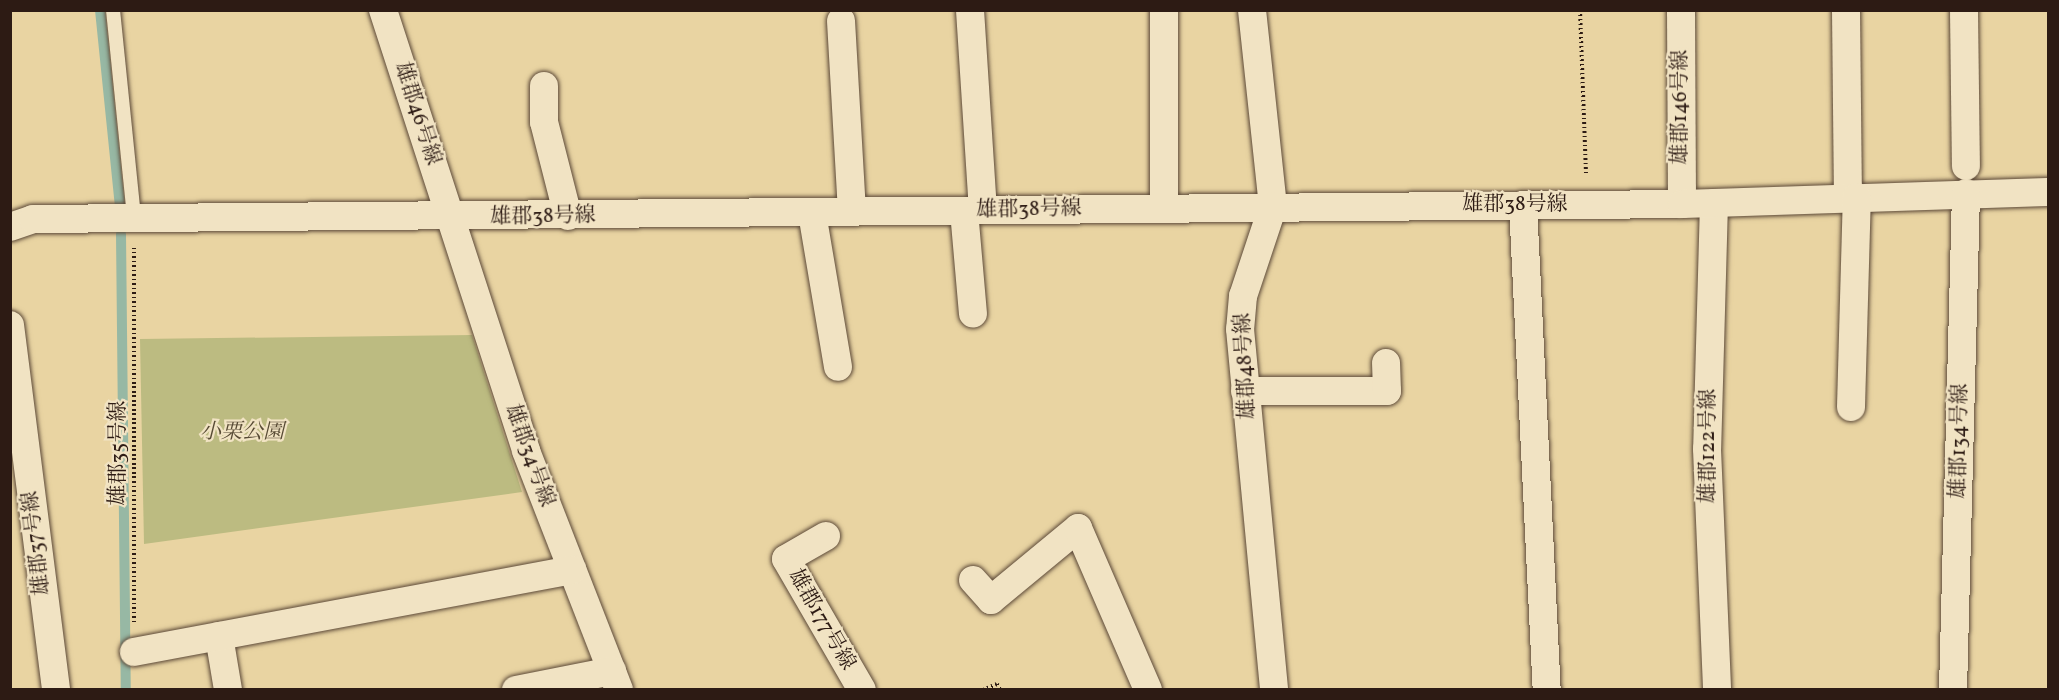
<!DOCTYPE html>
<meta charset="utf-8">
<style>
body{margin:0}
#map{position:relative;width:2059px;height:700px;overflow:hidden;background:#e9d4a2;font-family:Vollkorn,"Noto Serif JP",serif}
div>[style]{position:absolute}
.green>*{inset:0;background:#bcbb81}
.stream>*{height:10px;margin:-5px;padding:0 5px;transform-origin:5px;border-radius:5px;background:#97b8a4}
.path>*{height:4px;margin-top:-2px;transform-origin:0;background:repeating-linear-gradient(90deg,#2d1b14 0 1.5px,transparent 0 4.5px)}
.roads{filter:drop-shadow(0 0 2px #5c4938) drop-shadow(0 0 2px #5c4938)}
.lane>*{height:14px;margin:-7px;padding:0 7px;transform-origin:7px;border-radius:7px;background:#f1e3c3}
.street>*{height:28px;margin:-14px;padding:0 14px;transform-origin:14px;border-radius:14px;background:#f1e3c3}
span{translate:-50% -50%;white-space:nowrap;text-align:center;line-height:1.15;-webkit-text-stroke:4.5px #f1e3c3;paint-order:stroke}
.street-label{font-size:21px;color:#2d1b14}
.park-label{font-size:21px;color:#584b35;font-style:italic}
.frame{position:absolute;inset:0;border:12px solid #2d1b14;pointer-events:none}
</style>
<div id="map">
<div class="green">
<div style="clip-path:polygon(472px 335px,522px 492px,144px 544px,140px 339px)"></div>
</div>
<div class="stream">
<div style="left:100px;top:10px;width:197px;rotate:84.2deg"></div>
<div style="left:121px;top:234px;width:456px;rotate:89.4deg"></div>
</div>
<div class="path">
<div style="left:1580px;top:10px;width:165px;rotate:87.9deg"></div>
<div style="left:134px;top:622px;width:374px;rotate:-90deg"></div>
<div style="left:983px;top:690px;width:15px;rotate:-23deg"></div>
<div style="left:997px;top:684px;width:7px;rotate:63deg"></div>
</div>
<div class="roads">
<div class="lane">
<div style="left:113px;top:10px;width:208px;rotate:84.2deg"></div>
</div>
<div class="street">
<div style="left:383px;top:10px;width:464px;rotate:72deg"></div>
<div style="left:526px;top:451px;width:256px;rotate:68.7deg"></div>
<div style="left:970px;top:10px;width:200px;rotate:86.3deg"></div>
<div style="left:1164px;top:10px;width:197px;rotate:90deg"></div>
<div style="left:1252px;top:10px;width:197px;rotate:83.9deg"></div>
<div style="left:1273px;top:206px;width:95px;rotate:108.4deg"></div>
<div style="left:1243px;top:296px;width:33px;rotate:95deg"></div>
<div style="left:1240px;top:329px;width:363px;rotate:84.6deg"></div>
<div style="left:1681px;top:10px;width:194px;rotate:89.7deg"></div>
<div style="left:1846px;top:10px;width:188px;rotate:89.4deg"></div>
<div style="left:1964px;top:10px;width:156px;rotate:89.3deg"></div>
<div style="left:841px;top:21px;width:191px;rotate:86.7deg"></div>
<div style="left:544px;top:86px;width:36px;rotate:90deg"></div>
<div style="left:544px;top:122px;width:97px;rotate:75.7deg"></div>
<div style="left:1714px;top:203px;width:246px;rotate:91.6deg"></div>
<div style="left:1707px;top:449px;width:241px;rotate:87.6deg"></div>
<div style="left:1523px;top:205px;width:486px;rotate:87.2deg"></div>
<div style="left:964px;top:211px;width:103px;rotate:85deg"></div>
<div style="left:812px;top:213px;width:156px;rotate:80.4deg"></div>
<div style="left:10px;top:227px;width:24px;rotate:-19deg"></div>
<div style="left:33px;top:219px;width:1649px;rotate:-0.52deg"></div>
<div style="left:1682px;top:204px;width:366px;rotate:-1.9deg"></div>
<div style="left:10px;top:325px;width:368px;rotate:82.8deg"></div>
<div style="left:1245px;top:391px;width:142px"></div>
<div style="left:1387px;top:391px;width:28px;rotate:-92deg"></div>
<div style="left:1851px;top:407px;width:210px;rotate:-88.4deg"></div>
<div style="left:826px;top:536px;width:46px;rotate:150.1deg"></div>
<div style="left:786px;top:559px;width:151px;rotate:59.9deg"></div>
<div style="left:973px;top:580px;width:27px;rotate:48deg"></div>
<div style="left:991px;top:600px;width:113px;rotate:-39.6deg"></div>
<div style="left:1078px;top:528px;width:176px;rotate:66.6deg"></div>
<div style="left:219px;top:636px;width:55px;rotate:80.5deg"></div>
<div style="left:134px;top:652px;width:446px;rotate:-10.6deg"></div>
<div style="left:516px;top:690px;width:98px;rotate:-11.2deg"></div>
<div style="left:1953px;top:690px;width:497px;rotate:-88.5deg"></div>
</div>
</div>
<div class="street-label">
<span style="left:1681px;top:107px;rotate:-90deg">雄郡146号線</span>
<span style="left:417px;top:114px;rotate:72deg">雄郡46号線</span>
<span style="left:1515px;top:205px">雄郡38号線</span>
<span style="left:1029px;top:210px;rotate:-1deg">雄郡38号線</span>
<span style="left:543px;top:217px;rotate:-1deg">雄郡38号線</span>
<span style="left:1246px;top:366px;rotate:-93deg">雄郡48号線</span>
<span style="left:1960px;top:441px;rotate:-89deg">雄郡134号線</span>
<span style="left:1709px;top:446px;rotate:-90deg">雄郡122号線</span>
<span style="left:119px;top:453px;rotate:-90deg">雄郡35号線</span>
<span style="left:529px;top:456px;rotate:70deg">雄郡34号線</span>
<span style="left:37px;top:543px;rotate:-97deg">雄郡37号線</span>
<span style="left:821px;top:620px;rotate:60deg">雄郡177号線</span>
</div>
<div class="park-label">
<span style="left:242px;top:433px">小栗公園</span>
</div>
<div class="frame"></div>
</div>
